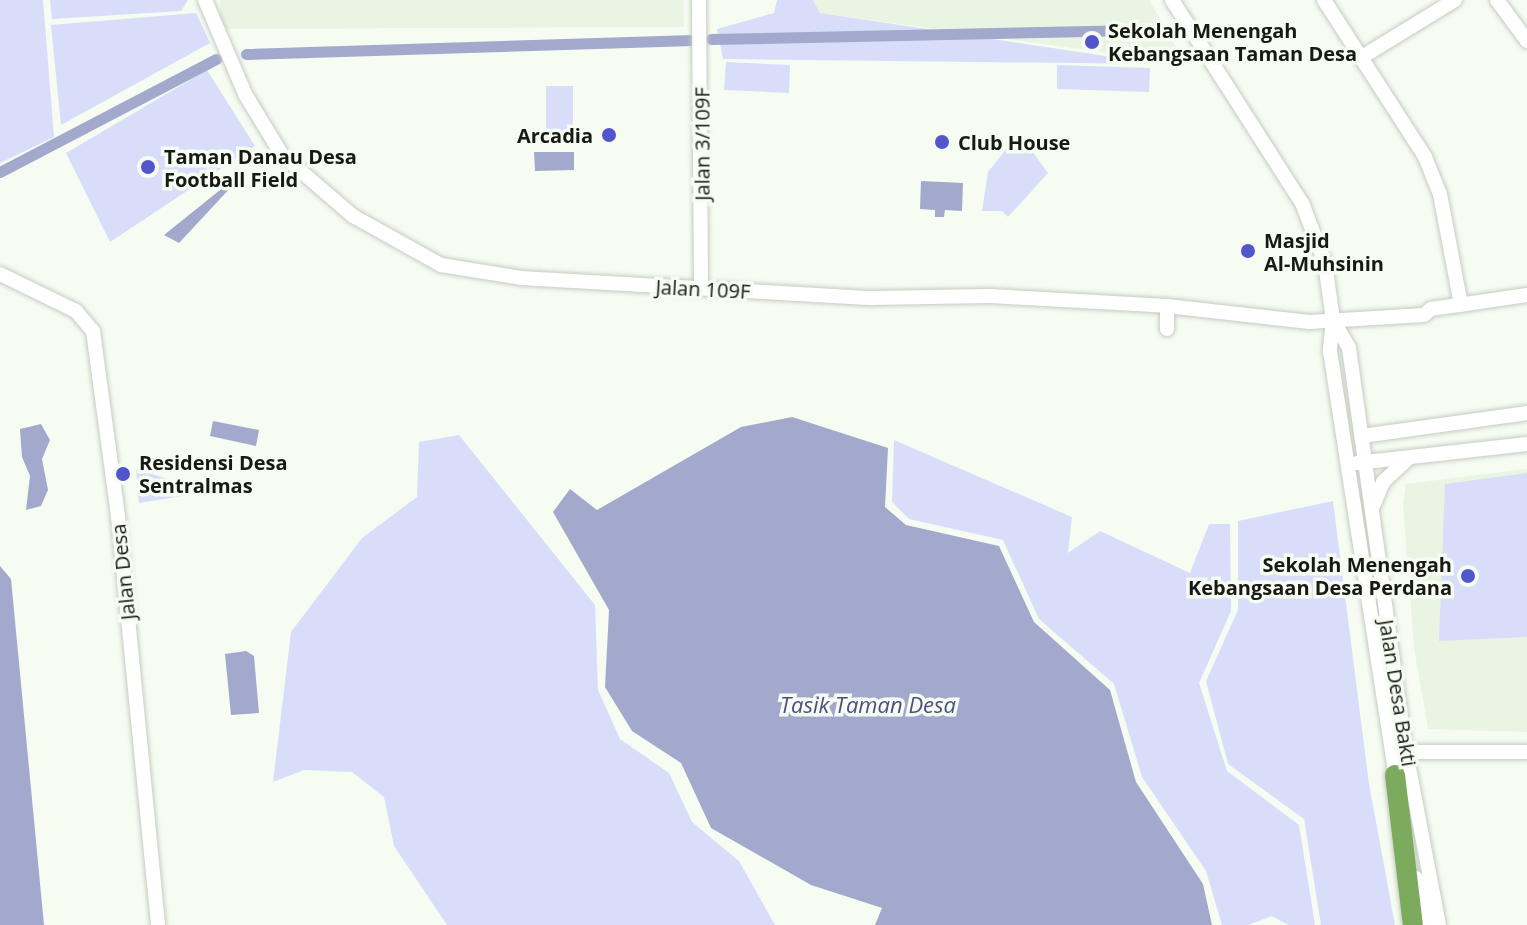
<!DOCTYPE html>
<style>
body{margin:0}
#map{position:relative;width:1527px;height:925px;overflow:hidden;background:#f6fcf2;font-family:"Open Sans",sans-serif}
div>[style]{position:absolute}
.built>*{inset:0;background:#e9f4e3}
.green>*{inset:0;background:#d8ddf9}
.water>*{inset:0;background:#a2a9cc}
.canal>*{height:11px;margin:-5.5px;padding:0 5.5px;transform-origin:5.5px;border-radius:5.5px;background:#a2a9cc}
.roads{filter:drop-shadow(0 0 2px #c6ccc2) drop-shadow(0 0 2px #c6ccc2)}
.minor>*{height:14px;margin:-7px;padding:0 7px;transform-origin:7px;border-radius:7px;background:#fff}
.highway>*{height:20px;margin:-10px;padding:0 10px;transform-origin:10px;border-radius:10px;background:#7cab5e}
.dots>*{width:22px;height:22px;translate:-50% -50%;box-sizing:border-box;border:4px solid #f6fcf2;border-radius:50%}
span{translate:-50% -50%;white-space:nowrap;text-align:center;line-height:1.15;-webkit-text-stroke:7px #f6fcf2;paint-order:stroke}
.poi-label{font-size:20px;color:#171915;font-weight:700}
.left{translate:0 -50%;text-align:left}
.right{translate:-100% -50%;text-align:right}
.street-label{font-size:20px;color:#171915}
.water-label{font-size:22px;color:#494f81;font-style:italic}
</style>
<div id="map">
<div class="built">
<div style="clip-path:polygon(220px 0,684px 0,684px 27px,220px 29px)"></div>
<div style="clip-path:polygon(813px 0,1149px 0,1186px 64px,820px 13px)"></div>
<div style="clip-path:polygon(1527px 469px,1527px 732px,1428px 729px,1414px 648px,1403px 505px,1406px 484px)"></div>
</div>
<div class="green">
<div style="clip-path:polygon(0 0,43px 0,54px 137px,0 163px)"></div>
<div style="clip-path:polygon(50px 0,188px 0,181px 11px,52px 19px)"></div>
<div style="clip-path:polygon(777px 0,813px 0,820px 13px,1159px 64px,723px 59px,717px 29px,774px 13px)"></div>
<div style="clip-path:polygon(196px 13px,210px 43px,61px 125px,51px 25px)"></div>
<div style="clip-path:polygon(726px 62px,790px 65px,789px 93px,724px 90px)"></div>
<div style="clip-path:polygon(1057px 65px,1150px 68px,1149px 92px,1057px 89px)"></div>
<div style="clip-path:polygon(207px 70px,255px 146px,110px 242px,66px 153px)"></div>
<div style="clip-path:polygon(546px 86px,573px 86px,573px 131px,546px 131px)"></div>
<div style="clip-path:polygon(1019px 133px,1048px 173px,1008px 217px,1002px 211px,982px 211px,988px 172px)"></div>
<div style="clip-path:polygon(459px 435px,595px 605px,598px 690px,620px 739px,669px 773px,692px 822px,739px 861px,775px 925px,447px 925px,394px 846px,384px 797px,352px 772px,304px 770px,273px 782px,291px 632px,362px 538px,417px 497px,419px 442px)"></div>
<div style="clip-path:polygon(894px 440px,1072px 517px,1068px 553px,1100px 531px,1190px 573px,1209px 524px,1230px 524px,1231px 611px,1199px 683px,1227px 771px,1299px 825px,1315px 925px,1288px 925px,1272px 916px,1248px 925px,1222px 925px,1206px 871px,1142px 777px,1114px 684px,1039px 619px,1003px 540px,909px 519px,892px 502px)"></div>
<div style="clip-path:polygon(136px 469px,181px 483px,182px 496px,139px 503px)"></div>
<div style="clip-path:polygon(1527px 473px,1527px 637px,1439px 641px,1445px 484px)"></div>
<div style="clip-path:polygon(1333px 501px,1369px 784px,1395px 925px,1321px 925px,1304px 819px,1228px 764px,1206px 681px,1238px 610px,1238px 521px)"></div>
</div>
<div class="water">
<div style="clip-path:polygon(534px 152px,574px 152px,574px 170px,535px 171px)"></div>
<div style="clip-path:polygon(921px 181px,963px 183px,962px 211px,945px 210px,944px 217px,935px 217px,935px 210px,920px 209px)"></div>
<div style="clip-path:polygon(230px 182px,233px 185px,179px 243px,164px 235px)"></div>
<div style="clip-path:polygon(792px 417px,888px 448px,885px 507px,906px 525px,999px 546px,1034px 622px,1110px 690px,1136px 782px,1203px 884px,1212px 925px,875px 925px,882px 908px,811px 885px,711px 828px,681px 763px,632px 731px,605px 687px,609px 610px,553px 512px,570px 489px,597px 510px,741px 427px)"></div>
<div style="clip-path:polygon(213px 421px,259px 430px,256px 446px,210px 436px)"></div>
<div style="clip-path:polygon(41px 424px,50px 440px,42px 459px,48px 490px,41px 506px,26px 510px,30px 476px,22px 457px,20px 429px)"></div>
<div style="clip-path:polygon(0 566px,11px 579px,44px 925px,0 925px)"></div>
<div style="clip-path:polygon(246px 651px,254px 656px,259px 713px,231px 715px,225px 654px)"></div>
</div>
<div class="canal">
<div style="left:711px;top:39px;width:461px;rotate:-1.2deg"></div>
<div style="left:246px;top:54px;width:447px;rotate:-1.8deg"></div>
<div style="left:0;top:172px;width:244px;rotate:-27.6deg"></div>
</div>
<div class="roads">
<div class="minor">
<div style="left:205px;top:0;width:102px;rotate:66.9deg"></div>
<div style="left:245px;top:94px;width:71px;rotate:58.8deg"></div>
<div style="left:282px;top:155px;width:94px;rotate:40.7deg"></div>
<div style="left:353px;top:216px;width:101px;rotate:29.1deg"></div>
<div style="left:441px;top:265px;width:81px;rotate:9.2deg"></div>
<div style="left:521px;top:278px;width:352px;rotate:3.3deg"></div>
<div style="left:872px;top:298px;width:118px;rotate:-1deg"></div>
<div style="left:990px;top:296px;width:177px;rotate:3.2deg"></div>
<div style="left:1167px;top:306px;width:143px;rotate:6.4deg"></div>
<div style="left:1309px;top:322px;width:115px;rotate:-3.5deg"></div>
<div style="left:1424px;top:315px;width:9px;rotate:-41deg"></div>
<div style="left:1431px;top:309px;width:97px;rotate:-8.3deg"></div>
<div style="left:699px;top:0;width:288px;rotate:89.6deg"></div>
<div style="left:1172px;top:0;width:241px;rotate:57.4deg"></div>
<div style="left:1302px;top:203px;width:64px;rotate:69deg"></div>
<div style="left:1325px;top:263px;width:58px;rotate:82deg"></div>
<div style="left:1333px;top:320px;width:31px;rotate:96deg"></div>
<div style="left:1330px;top:351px;width:437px;rotate:81.2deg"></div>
<div style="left:1324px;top:0;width:187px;rotate:57.2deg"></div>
<div style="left:1425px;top:157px;width:40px;rotate:68deg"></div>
<div style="left:1440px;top:194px;width:113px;rotate:79.3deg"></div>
<div style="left:1497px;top:0;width:51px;rotate:53.8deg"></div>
<div style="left:1362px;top:57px;width:109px;rotate:-31.5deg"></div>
<div style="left:0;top:274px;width:85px;rotate:26deg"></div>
<div style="left:76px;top:311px;width:26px;rotate:50deg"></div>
<div style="left:93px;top:331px;width:187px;rotate:82.3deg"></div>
<div style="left:118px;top:516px;width:411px;rotate:84.4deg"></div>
<div style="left:1167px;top:306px;width:23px;rotate:90deg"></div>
<div style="left:1333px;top:320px;width:32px;rotate:60deg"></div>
<div style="left:1349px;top:348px;width:408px;rotate:82deg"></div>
<div style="left:1406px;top:752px;width:176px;rotate:79.2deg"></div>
<div style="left:1362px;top:436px;width:167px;rotate:-7.9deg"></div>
<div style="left:1357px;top:463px;width:171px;rotate:-6.4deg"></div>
<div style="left:1373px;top:506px;width:26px;rotate:-67deg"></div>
<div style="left:1383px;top:482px;width:33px;rotate:-43deg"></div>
<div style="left:1406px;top:752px;width:121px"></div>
<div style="left:1416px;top:878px;width:48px;rotate:78deg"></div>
</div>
<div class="highway">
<div style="left:1395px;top:775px;width:151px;rotate:83.2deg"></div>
</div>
</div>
<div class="dots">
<div style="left:1092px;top:42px;background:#5256cd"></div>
<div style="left:609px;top:135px;background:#5256cd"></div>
<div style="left:942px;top:142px;background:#5256cd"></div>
<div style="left:148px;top:167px;background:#5256cd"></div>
<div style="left:1248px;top:251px;background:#5256cd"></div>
<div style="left:123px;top:474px;background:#5256cd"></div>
<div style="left:1468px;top:576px;background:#5256cd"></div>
</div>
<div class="poi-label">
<span class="left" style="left:1108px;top:42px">Sekolah Menengah<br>Kebangsaan Taman Desa</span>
<span class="right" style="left:593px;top:135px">Arcadia</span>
<span class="left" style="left:958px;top:142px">Club House</span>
<span class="left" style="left:164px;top:168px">Taman Danau Desa<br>Football Field</span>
<span class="left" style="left:1264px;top:252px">Masjid<br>Al-Muhsinin</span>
<span class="left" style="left:139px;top:474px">Residensi Desa<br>Sentralmas</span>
<span class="right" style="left:1452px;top:576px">Sekolah Menengah<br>Kebangsaan Desa Perdana</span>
</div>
<div class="street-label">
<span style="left:702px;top:144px;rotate:-90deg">Jalan 3/109F</span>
<span style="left:703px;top:289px;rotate:3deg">Jalan 109F</span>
<span style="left:123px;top:572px;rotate:-96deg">Jalan Desa</span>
<span style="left:1398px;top:693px;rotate:81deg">Jalan Desa Bakti</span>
</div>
<div class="water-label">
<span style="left:868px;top:705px">Tasik Taman Desa</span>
</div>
</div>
